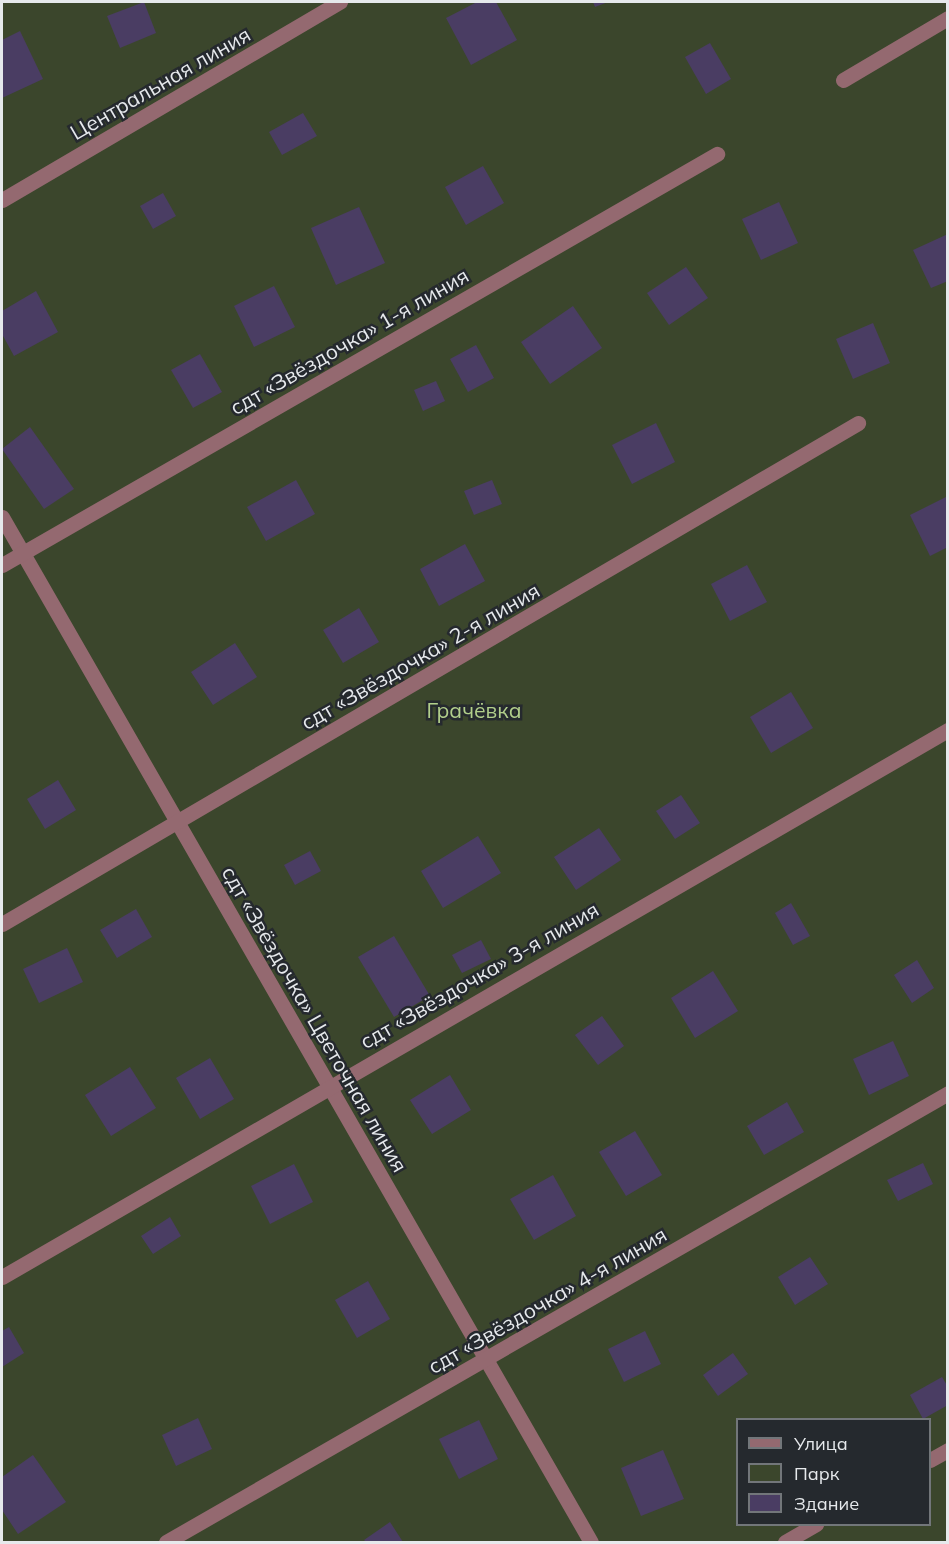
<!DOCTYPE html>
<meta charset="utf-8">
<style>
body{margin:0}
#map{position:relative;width:949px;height:1544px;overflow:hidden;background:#2f3338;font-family:Mulish,sans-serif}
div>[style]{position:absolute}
.green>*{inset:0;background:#3b462c}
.building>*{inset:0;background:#4a3d63}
.minor>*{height:15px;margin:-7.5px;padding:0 7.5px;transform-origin:7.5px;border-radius:7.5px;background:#946970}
span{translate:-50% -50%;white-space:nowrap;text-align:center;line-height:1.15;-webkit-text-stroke:5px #25292e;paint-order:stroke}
.street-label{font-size:21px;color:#e6e9ec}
.park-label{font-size:21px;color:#b2cf8b}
.frame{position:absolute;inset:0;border:3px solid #e6e9ec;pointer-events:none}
.legend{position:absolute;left:736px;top:1418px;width:195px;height:108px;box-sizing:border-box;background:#25292e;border:2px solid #72767a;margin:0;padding:8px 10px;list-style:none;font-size:18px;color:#e6e9ec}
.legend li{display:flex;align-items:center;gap:12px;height:30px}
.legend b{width:30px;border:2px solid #72767a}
</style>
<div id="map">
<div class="green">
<div style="clip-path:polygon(evenodd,2px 2px,947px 2px,947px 1542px,2px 1542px,2px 2px,738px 1420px,930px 1420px,930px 1524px,738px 1524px,738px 1420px)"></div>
</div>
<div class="building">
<div style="clip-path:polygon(144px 2px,156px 33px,120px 48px,107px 16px)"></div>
<div style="clip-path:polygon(477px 2px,496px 2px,517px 40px,471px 65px,446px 18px)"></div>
<div style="clip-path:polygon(593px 2px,608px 2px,595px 7px)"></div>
<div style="clip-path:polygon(20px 31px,43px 79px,2px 98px,2px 40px)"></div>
<div style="clip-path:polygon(710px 43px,731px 79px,706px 94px,685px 57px)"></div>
<div style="clip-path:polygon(303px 113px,317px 136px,282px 155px,269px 132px)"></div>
<div style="clip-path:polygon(483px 166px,504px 203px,466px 225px,445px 187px)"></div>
<div style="clip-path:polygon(163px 193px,176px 216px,153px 229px,140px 206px)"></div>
<div style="clip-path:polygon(779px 202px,798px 243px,761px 260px,742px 219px)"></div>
<div style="clip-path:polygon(359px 207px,385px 263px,336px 285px,311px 228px)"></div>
<div style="clip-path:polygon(948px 234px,948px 281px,931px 288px,913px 250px)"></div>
<div style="clip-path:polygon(686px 267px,708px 298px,669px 325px,647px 293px)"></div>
<div style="clip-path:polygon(274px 286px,295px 327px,254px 347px,234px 306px)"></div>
<div style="clip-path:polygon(36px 291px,58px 332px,14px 356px,2px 334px,2px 311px)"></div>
<div style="clip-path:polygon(573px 306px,602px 348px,550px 384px,521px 342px)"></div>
<div style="clip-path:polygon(873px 323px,890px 363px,853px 379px,836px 339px)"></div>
<div style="clip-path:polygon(476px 345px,494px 378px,468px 392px,450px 359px)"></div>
<div style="clip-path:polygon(200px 354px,222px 392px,193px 408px,171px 370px)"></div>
<div style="clip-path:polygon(436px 381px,445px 401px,423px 411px,414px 390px)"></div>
<div style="clip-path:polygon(656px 423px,675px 462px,632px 484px,612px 445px)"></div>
<div style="clip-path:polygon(30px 427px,74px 489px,44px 509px,2px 449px)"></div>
<div style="clip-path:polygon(296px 480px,315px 514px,266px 541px,247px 507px)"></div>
<div style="clip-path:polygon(492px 480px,502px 504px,474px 515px,464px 491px)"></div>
<div style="clip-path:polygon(948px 496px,948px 547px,930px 556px,910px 515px)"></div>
<div style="clip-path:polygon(465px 544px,485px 581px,439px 606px,420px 569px)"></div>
<div style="clip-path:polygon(747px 565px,767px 602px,730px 621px,711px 584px)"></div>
<div style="clip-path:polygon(359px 608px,379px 642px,343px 663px,323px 630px)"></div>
<div style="clip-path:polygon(235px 643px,257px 677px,213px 705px,191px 672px)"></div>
<div style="clip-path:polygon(791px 692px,813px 728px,771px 753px,750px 717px)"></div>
<div style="clip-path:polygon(58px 780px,76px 810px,45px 829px,27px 799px)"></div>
<div style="clip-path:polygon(681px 795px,700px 823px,675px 839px,656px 811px)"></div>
<div style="clip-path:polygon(599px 828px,621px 860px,576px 890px,554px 857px)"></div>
<div style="clip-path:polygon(478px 836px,501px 873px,443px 908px,421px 871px)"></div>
<div style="clip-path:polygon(310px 851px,321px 871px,295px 885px,284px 865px)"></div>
<div style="clip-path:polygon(791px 903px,810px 936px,793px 945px,775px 913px)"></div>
<div style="clip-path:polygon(136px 909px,152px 937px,117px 958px,100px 930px)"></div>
<div style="clip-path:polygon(394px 936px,430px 996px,394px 1017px,358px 957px)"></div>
<div style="clip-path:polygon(481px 940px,491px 959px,462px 973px,452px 955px)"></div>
<div style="clip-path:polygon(67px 948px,83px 982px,39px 1003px,23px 969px)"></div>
<div style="clip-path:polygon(917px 960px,934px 988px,912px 1003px,894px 975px)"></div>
<div style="clip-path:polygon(713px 971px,738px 1011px,695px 1038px,671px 998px)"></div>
<div style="clip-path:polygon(602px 1016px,624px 1046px,598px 1065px,575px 1035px)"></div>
<div style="clip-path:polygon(893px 1041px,909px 1076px,869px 1095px,853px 1059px)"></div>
<div style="clip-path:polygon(210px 1058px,234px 1099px,200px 1119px,176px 1078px)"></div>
<div style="clip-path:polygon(130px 1067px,156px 1108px,111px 1136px,85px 1095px)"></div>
<div style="clip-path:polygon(450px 1075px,471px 1110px,432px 1134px,410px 1100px)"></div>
<div style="clip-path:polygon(787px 1102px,804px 1132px,764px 1155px,747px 1126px)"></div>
<div style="clip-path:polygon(635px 1131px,662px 1175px,626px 1196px,599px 1152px)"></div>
<div style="clip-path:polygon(923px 1163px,933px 1184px,898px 1201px,887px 1180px)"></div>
<div style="clip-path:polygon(294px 1164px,313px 1202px,270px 1224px,251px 1186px)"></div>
<div style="clip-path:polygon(553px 1175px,576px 1216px,534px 1240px,510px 1199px)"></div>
<div style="clip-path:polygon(170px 1217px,181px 1236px,153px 1254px,141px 1236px)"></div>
<div style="clip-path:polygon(810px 1257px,828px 1284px,795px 1305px,778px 1277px)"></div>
<div style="clip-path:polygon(368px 1281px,390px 1319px,357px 1338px,335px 1300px)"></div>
<div style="clip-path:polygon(9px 1327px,24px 1353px,2px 1367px,2px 1331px)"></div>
<div style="clip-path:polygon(645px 1331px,661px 1364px,624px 1382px,608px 1349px)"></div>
<div style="clip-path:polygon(733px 1353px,748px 1374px,718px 1396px,703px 1375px)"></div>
<div style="clip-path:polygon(942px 1377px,948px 1387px,948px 1405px,923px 1419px,910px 1395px)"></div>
<div style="clip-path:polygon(198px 1418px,212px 1449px,176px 1466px,162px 1435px)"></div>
<div style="clip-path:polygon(479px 1420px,498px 1459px,459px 1479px,439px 1439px)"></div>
<div style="clip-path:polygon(663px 1450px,684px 1499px,641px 1516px,621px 1468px)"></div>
<div style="clip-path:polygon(33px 1455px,66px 1502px,18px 1534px,2px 1510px,2px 1477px)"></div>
<div style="clip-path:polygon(390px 1522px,403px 1542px,366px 1542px,364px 1540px)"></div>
</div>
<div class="minor">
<div style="left:843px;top:80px;width:122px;rotate:-30.6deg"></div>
<div style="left:2px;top:200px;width:392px;rotate:-30.4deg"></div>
<div style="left:2px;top:517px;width:1182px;rotate:60.12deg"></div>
<div style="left:2px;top:565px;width:825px;rotate:-29.89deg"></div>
<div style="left:2px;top:924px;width:992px;rotate:-30.34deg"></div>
<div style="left:2px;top:1277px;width:1093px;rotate:-30.04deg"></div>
<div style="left:930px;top:1460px;width:21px;rotate:-29deg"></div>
<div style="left:166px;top:1542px;width:902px;rotate:-29.86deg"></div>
<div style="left:785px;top:1542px;width:36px;rotate:-30deg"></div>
</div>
<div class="street-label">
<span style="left:160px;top:83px;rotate:-30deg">Центральная линия</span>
<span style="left:349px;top:341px;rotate:-30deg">сдт «Звёздочка» 1-я линия</span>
<span style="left:420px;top:656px;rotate:-30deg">сдт «Звёздочка» 2-я линия</span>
<span style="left:479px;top:975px;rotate:-30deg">сдт «Звёздочка» 3-я линия</span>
<span style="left:315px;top:1019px;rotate:60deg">сдт «Звёздочка» Цветочная линия</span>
<span style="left:547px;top:1300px;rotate:-30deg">сдт «Звёздочка» 4-я линия</span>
</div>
<div class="park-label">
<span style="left:474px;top:710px">Грачёвка</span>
</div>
<div class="frame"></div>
<ul class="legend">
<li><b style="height:8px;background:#946970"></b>Улица</li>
<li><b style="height:16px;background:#3b462c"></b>Парк</li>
<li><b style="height:16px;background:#4a3d63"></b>Здание</li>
</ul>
</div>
